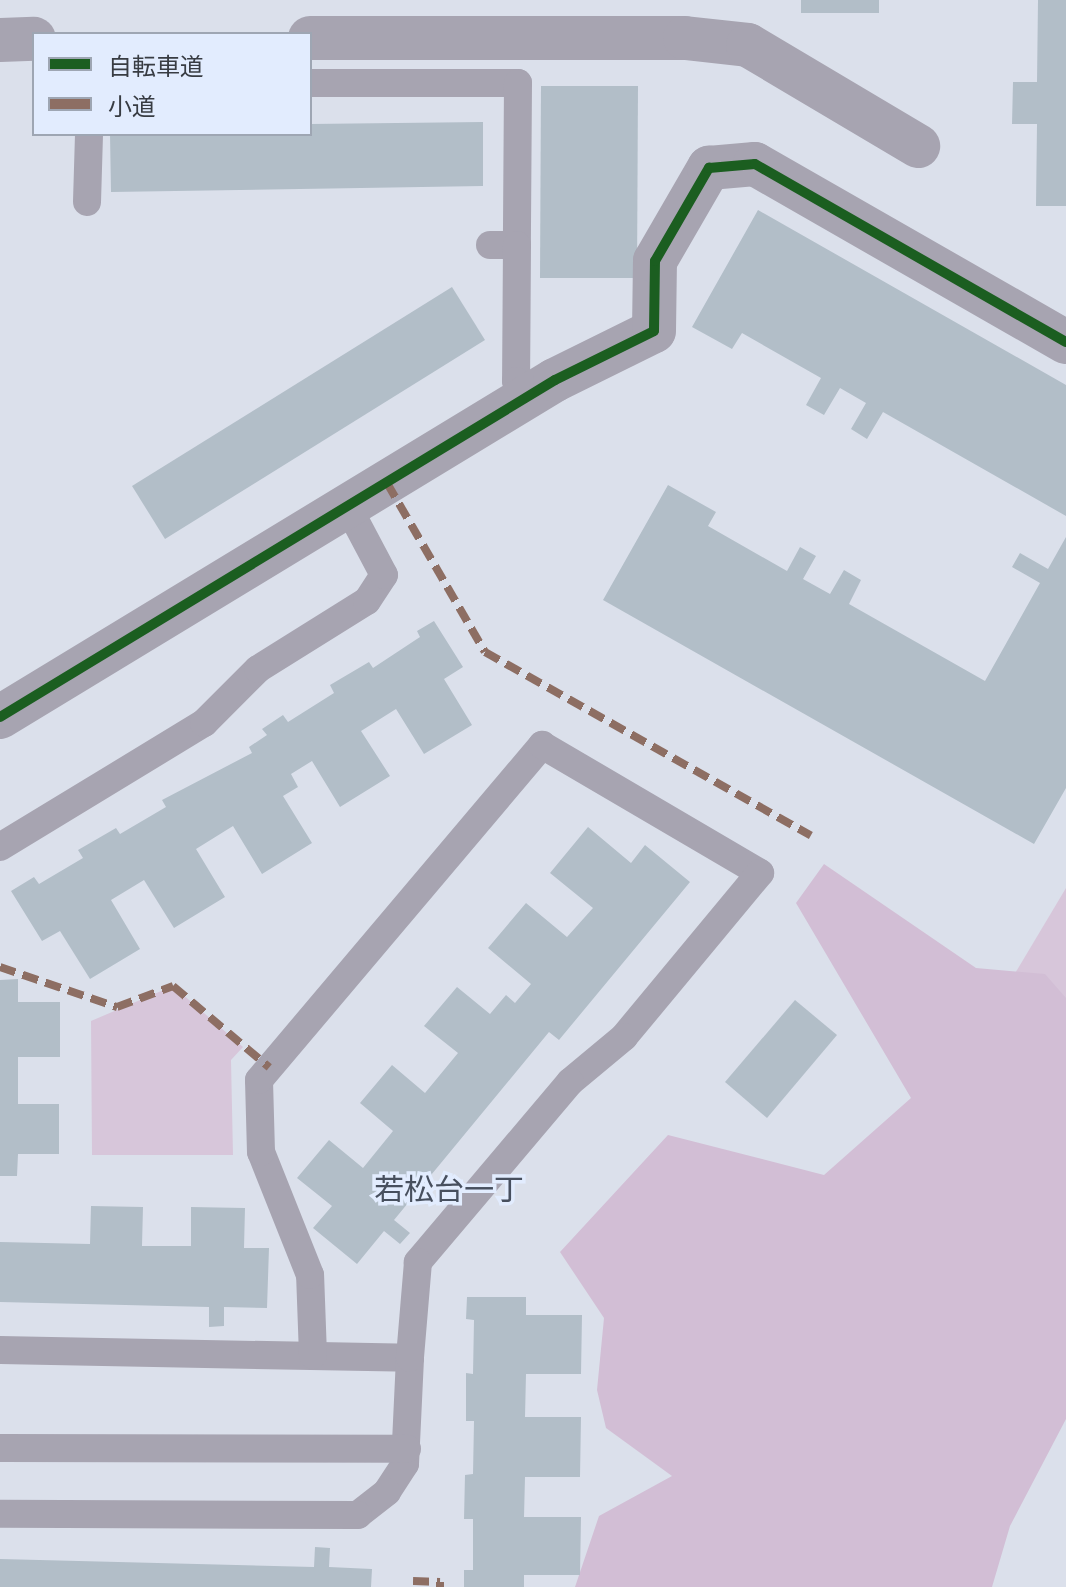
<!DOCTYPE html>
<meta charset="utf-8">
<style>
body{margin:0}
#map{position:relative;width:1066px;height:1587px;overflow:hidden;background:#dbe0eb;font-family:Ubuntu,"Noto Sans JP",sans-serif}
div>[style]{position:absolute}
.green>*{inset:0;background:#d7c6da}
.forest>*{inset:0;background:#d2bed5}
.building>*{inset:0;background:#b2bec8}
.lane>*{height:28px;margin:-14px;padding:0 14px;transform-origin:14px;border-radius:14px;background:#a7a4b1}
.street>*{height:44px;margin:-22px;padding:0 22px;transform-origin:22px;border-radius:22px;background:#a7a4b1}
.quiet>*{height:8px;margin-top:-4px;transform-origin:0;background:repeating-linear-gradient(90deg,#8d6e63 0 16px,transparent 0 24px)}
.cycleway>*{height:10px;margin:-5px;padding:0 5px;transform-origin:5px;border-radius:5px;background:#1b5e20}
span{translate:-50% -50%;white-space:nowrap;text-align:center;line-height:1.15;-webkit-text-stroke:7px #e2ecfe;paint-order:stroke}
.neighbourhood-label{font-size:30px;color:#474f5e}
.legend{position:absolute;left:32px;top:32px;width:280px;height:104px;box-sizing:border-box;background:#e2ecfe;border:2px solid #9ea6b3;margin:0;padding:10px 14px;list-style:none;font-size:24px;color:#383c43}
.legend li{display:flex;align-items:center;gap:16px;height:40px}
.legend b{width:40px;border:2px solid #9ea6b3}
</style>
<div id="map">
<div class="green">
<div style="clip-path:polygon(1066px 888px,1066px 1006px,1014px 975px)"></div>
<div style="clip-path:polygon(173px 986px,243px 1047px,231px 1060px,233px 1155px,92px 1155px,91px 1021px)"></div>
</div>
<div class="forest">
<div style="clip-path:polygon(824px 864px,976px 968px,1045px 974px,1066px 998px,1066px 1419px,1010px 1526px,992px 1587px,575px 1587px,599px 1516px,672px 1476px,606px 1428px,597px 1390px,604px 1318px,560px 1252px,668px 1135px,824px 1175px,911px 1098px,796px 903px)"></div>
</div>
<div class="building">
<div style="clip-path:polygon(801px 0,879px 0,879px 13px,801px 13px)"></div>
<div style="clip-path:polygon(1038px 0,1066px 0,1066px 206px,1036px 206px,1037px 124px,1012px 124px,1013px 82px,1037px 82px)"></div>
<div style="clip-path:polygon(541px 86px,638px 86px,637px 278px,540px 278px)"></div>
<div style="clip-path:polygon(483px 122px,483px 186px,111px 192px,110px 134px,310px 134px,310px 124px)"></div>
<div style="clip-path:polygon(758px 210px,1066px 385px,1066px 516px,883px 412px,867px 439px,851px 429px,866px 403px,840px 388px,824px 415px,806px 405px,821px 378px,742px 333px,732px 349px,692px 327px)"></div>
<div style="clip-path:polygon(452px 287px,485px 340px,165px 539px,132px 486px)"></div>
<div style="clip-path:polygon(668px 485px,716px 512px,708px 526px,787px 571px,800px 547px,816px 556px,803px 579px,830px 594px,844px 570px,861px 580px,849px 604px,985px 681px,1040px 583px,1012px 567px,1020px 553px,1048px 569px,1066px 537px,1066px 788px,1034px 844px,603px 600px)"></div>
<div style="clip-path:polygon(434px 621px,463px 667px,444px 679px,472px 725px,424px 754px,396px 709px,361px 731px,390px 776px,340px 807px,312px 761px,291px 774px,298px 787px,283px 796px,312px 843px,262px 874px,233px 826px,196px 849px,225px 897px,174px 928px,144px 880px,111px 900px,140px 949px,90px 979px,60px 931px,42px 941px,11px 891px,34px 877px,39px 884px,83px 858px,78px 850px,116px 828px,120px 834px,166px 807px,162px 800px,252px 753px,249px 747px,267px 735px,262px 729px,283px 715px,288px 722px,334px 693px,330px 685px,369px 662px,373px 668px,420px 637px,417px 631px)"></div>
<div style="clip-path:polygon(588px 827px,631px 863px,645px 845px,690px 882px,559px 1040px,549px 1032px,394px 1220px,410px 1233px,400px 1244px,384px 1231px,357px 1264px,313px 1228px,332px 1206px,297px 1178px,329px 1140px,363px 1168px,393px 1131px,360px 1103px,392px 1065px,425px 1093px,458px 1053px,424px 1026px,457px 987px,490px 1014px,506px 995px,515px 1003px,531px 984px,488px 948px,526px 903px,567px 937px,593px 908px,550px 873px)"></div>
<div style="clip-path:polygon(18px 979px,18px 1002px,60px 1002px,60px 1057px,18px 1057px,18px 1104px,59px 1104px,59px 1154px,18px 1154px,17px 1176px,0 1176px,0 980px)"></div>
<div style="clip-path:polygon(795px 1000px,837px 1035px,767px 1118px,725px 1082px)"></div>
<div style="clip-path:polygon(91px 1206px,143px 1207px,142px 1246px,191px 1246px,191px 1207px,245px 1208px,244px 1248px,269px 1248px,267px 1308px,224px 1307px,224px 1326px,209px 1327px,209px 1307px,0 1302px,0 1242px,90px 1244px)"></div>
<div style="clip-path:polygon(467px 1297px,526px 1297px,526px 1315px,582px 1315px,581px 1374px,526px 1374px,525px 1417px,581px 1417px,580px 1477px,525px 1477px,524px 1517px,581px 1517px,580px 1575px,524px 1575px,524px 1587px,464px 1587px,464px 1570px,473px 1570px,473px 1519px,464px 1519px,465px 1475px,473px 1474px,474px 1421px,466px 1421px,466px 1373px,473px 1374px,474px 1320px,466px 1319px)"></div>
<div style="clip-path:polygon(315px 1547px,330px 1548px,329px 1567px,372px 1569px,371px 1587px,0 1587px,0 1559px,314px 1567px)"></div>
</div>
<div class="lane">
<div style="left:310px;top:83px;width:208px"></div>
<div style="left:518px;top:83px;width:162px;rotate:90.4deg"></div>
<div style="left:517px;top:245px;width:27px;rotate:180deg"></div>
<div style="left:87px;top:202px;width:68px;rotate:-88.3deg"></div>
<div style="left:517px;top:245px;width:136px;rotate:90.4deg"></div>
<div style="left:516px;top:381px;width:20px;rotate:70deg"></div>
<div style="left:0;top:847px;width:239px;rotate:-31.3deg"></div>
<div style="left:204px;top:723px;width:76px;rotate:-45deg"></div>
<div style="left:258px;top:669px;width:128px;rotate:-32deg"></div>
<div style="left:367px;top:601px;width:31px;rotate:-57deg"></div>
<div style="left:384px;top:575px;width:79px;rotate:-117.9deg"></div>
<div style="left:0;top:1350px;width:410px;rotate:1.1deg"></div>
<div style="left:410px;top:1358px;width:106px;rotate:92.7deg"></div>
<div style="left:405px;top:1464px;width:33px;rotate:123deg"></div>
<div style="left:387px;top:1492px;width:37px;rotate:142deg"></div>
<div style="left:358px;top:1515px;width:358px;rotate:-179.8deg"></div>
<div style="left:313px;top:1355px;width:80px;rotate:-92.1deg"></div>
<div style="left:310px;top:1275px;width:132px;rotate:-111.7deg"></div>
<div style="left:261px;top:1152px;width:72px;rotate:-91.6deg"></div>
<div style="left:259px;top:1080px;width:439px;rotate:-49.8deg"></div>
<div style="left:542px;top:745px;width:253px;rotate:30.4deg"></div>
<div style="left:760px;top:873px;width:213px;rotate:129.7deg"></div>
<div style="left:624px;top:1037px;width:70px;rotate:140.2deg"></div>
<div style="left:570px;top:1082px;width:236px;rotate:130.2deg"></div>
<div style="left:418px;top:1262px;width:96px;rotate:94.8deg"></div>
<div style="left:0;top:1448px;width:407px;rotate:0.1deg"></div>
</div>
<div class="street">
<div style="left:310px;top:38px;width:375px"></div>
<div style="left:685px;top:38px;width:63px;rotate:6.3deg"></div>
<div style="left:748px;top:45px;width:198px;rotate:30.7deg"></div>
<div style="left:0;top:40px;width:34px;rotate:-2deg"></div>
<div style="left:0;top:717px;width:649px;rotate:-31.27deg"></div>
<div style="left:555px;top:380px;width:110px;rotate:-26.3deg"></div>
<div style="left:654px;top:331px;width:70px;rotate:-89.2deg"></div>
<div style="left:655px;top:261px;width:108px;rotate:-59.9deg"></div>
<div style="left:709px;top:168px;width:46px;rotate:-5deg"></div>
<div style="left:755px;top:164px;width:358px;rotate:29.8deg"></div>
</div>
<div class="quiet">
<div style="left:387px;top:483px;width:195px;rotate:59.9deg"></div>
<div style="left:485px;top:652px;width:374px;rotate:29.4deg"></div>
<div style="left:0;top:967px;width:124px;rotate:18.9deg"></div>
<div style="left:117px;top:1007px;width:60px;rotate:-20.6deg"></div>
<div style="left:173px;top:986px;width:126px;rotate:40.2deg"></div>
<div style="left:413px;top:1581px;width:27px;rotate:2deg"></div>
<div style="left:440px;top:1582px;width:5px;rotate:90deg"></div>
</div>
<div class="cycleway">
<div style="left:0;top:717px;width:649px;rotate:-31.27deg"></div>
<div style="left:555px;top:380px;width:110px;rotate:-26.3deg"></div>
<div style="left:654px;top:331px;width:70px;rotate:-89.2deg"></div>
<div style="left:655px;top:261px;width:108px;rotate:-59.9deg"></div>
<div style="left:709px;top:168px;width:46px;rotate:-5deg"></div>
<div style="left:755px;top:164px;width:358px;rotate:29.8deg"></div>
</div>
<div class="neighbourhood-label">
<span style="left:449px;top:1189px">若松台一丁</span>
</div>
<ul class="legend">
<li><b style="height:10px;background:#1b5e20"></b>自転車道</li>
<li><b style="height:10px;background:#8d6e63"></b>小道</li>
</ul>
</div>
